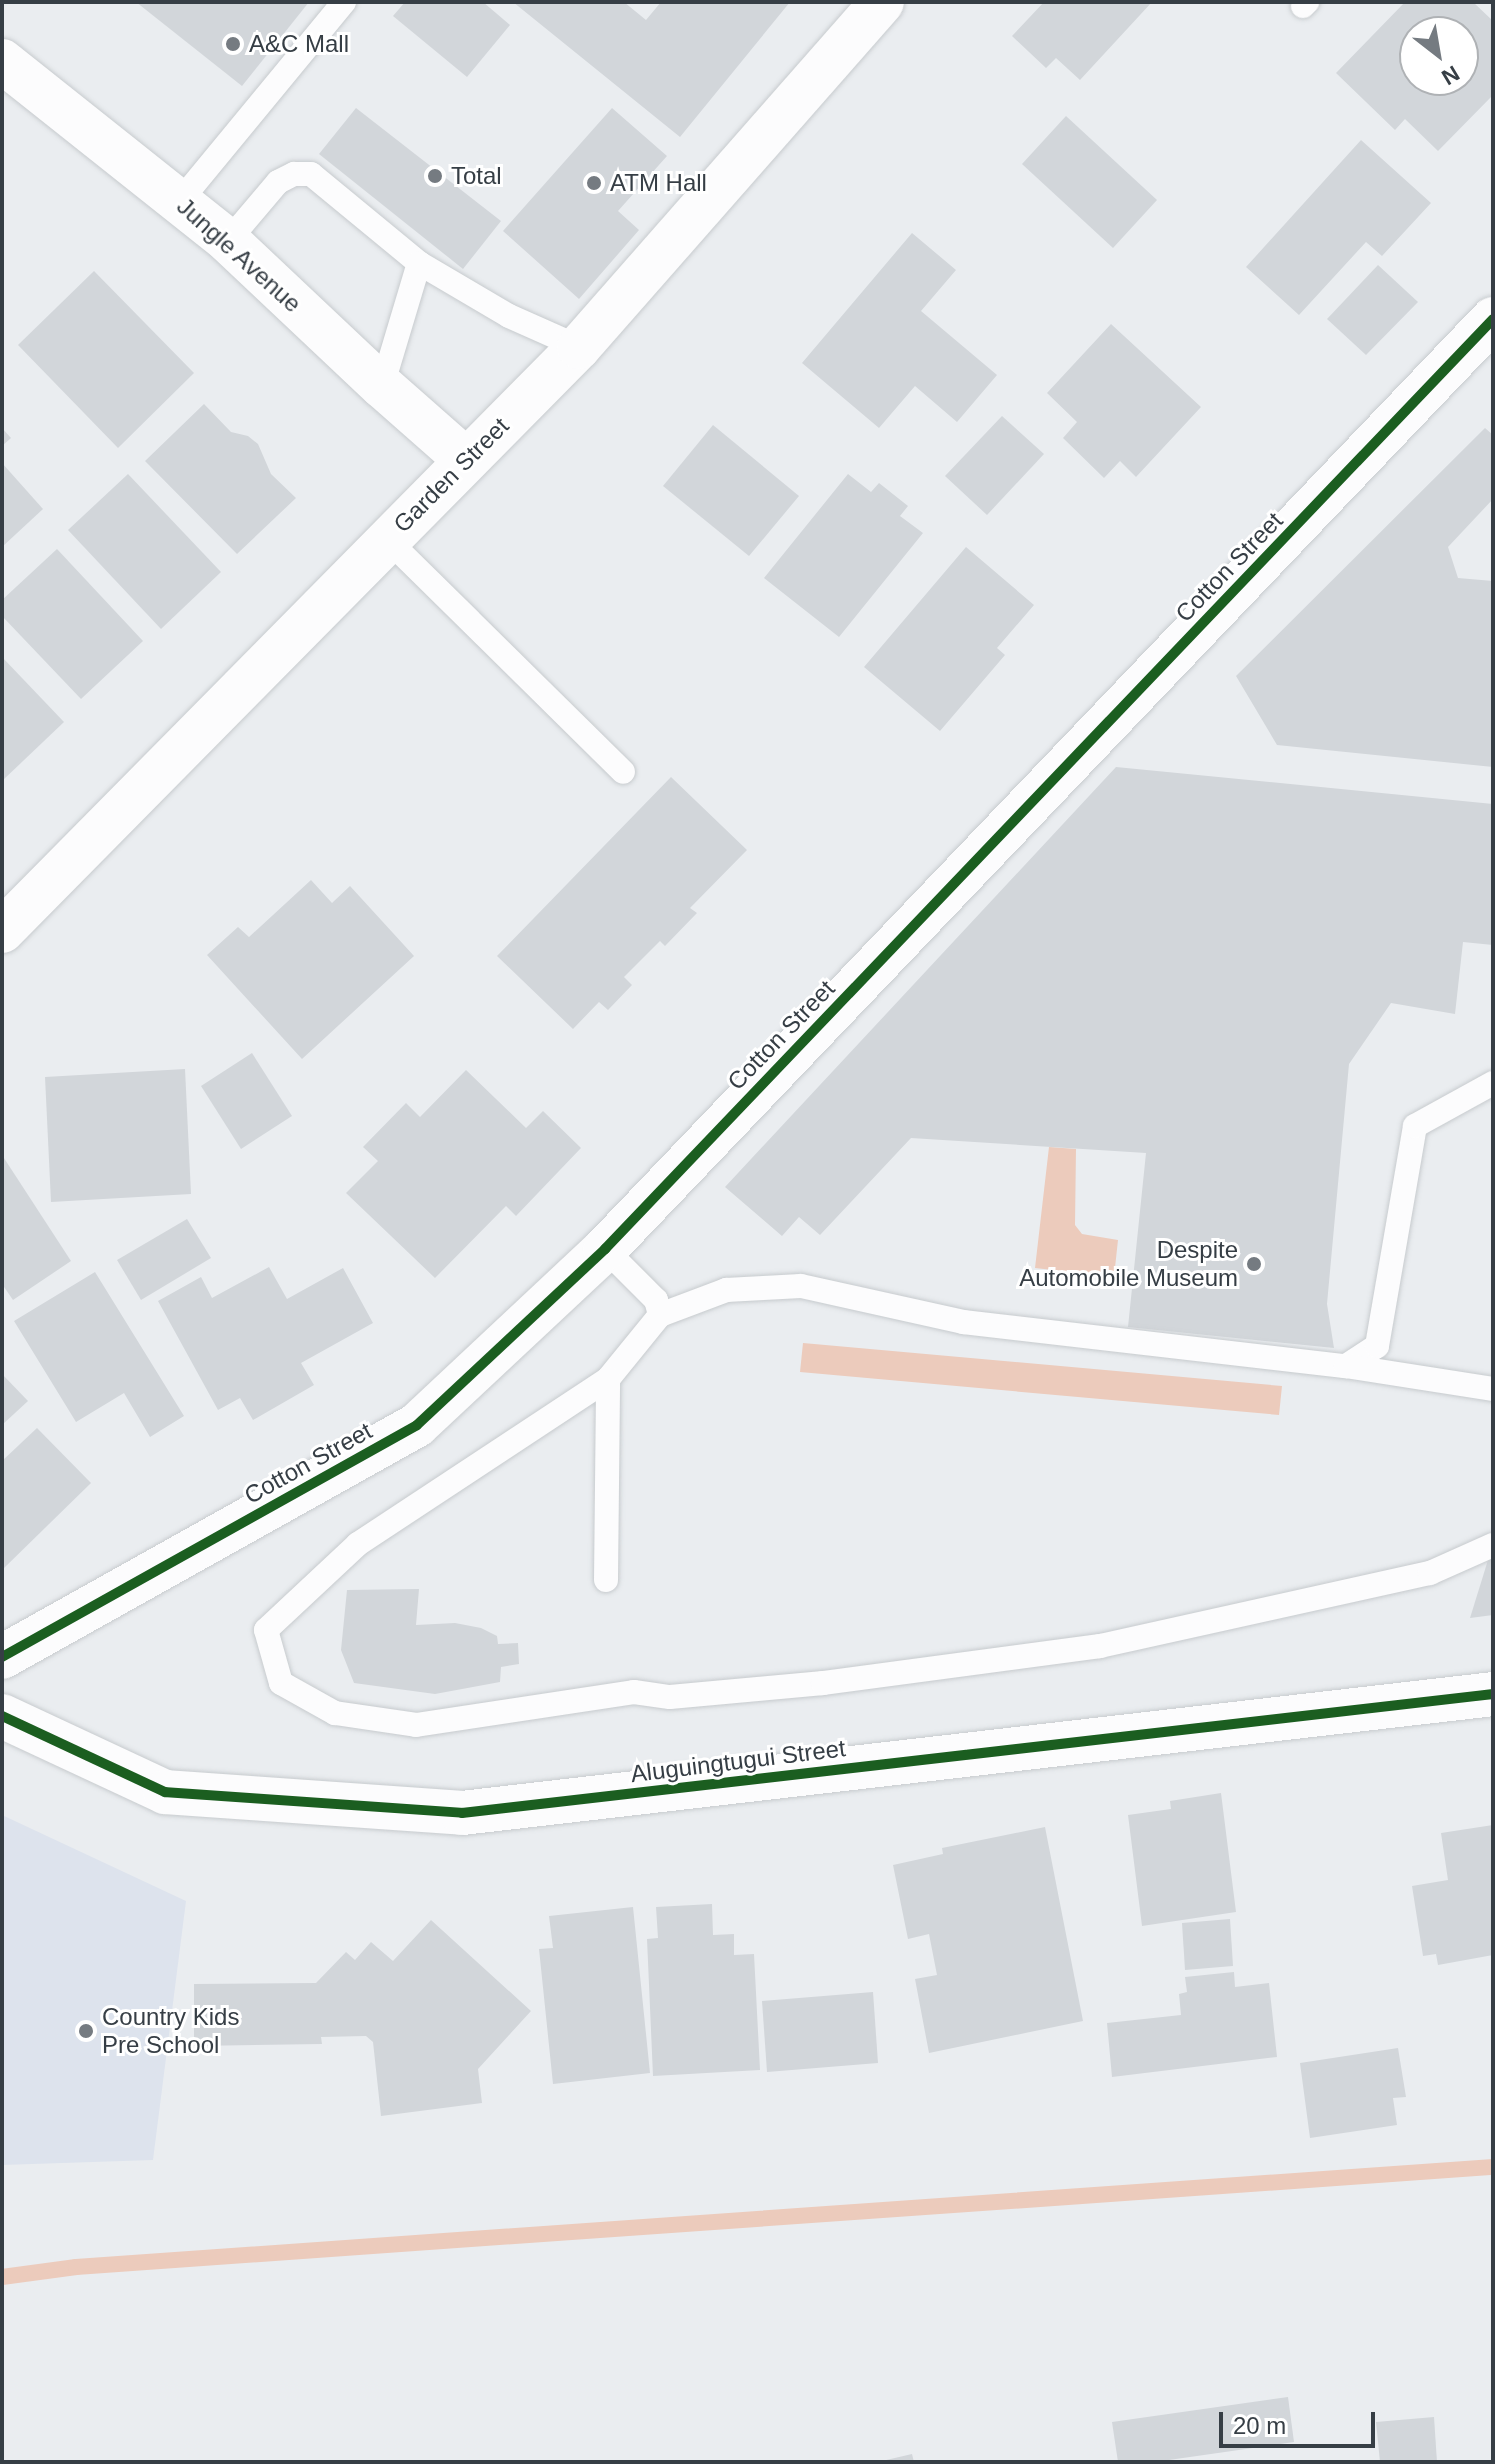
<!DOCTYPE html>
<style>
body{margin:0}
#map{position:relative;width:1495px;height:2464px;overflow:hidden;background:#eaedf0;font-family:Helvetica,sans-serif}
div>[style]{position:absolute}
.education>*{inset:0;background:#dde3ed}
.water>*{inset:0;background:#eccbbc}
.stream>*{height:16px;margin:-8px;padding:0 8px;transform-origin:8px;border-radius:8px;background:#eccbbc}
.building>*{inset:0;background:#d2d6da}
.roads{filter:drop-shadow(0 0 2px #c7cbce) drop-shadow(0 0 2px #c7cbce)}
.service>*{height:24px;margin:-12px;padding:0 12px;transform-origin:12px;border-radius:12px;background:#fcfcfd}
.minor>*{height:44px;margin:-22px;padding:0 22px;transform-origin:22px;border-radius:22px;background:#fcfcfd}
.cycleway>*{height:10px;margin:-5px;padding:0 5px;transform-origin:5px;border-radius:5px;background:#1b5e20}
.dots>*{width:22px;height:22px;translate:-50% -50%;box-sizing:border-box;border:4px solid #fff;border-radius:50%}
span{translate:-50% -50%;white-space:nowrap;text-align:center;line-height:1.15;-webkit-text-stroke:6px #fff;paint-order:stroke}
.poi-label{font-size:24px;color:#363e45}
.left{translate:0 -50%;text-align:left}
.right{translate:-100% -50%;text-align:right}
.street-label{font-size:24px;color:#363e45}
.frame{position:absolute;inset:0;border:4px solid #363e45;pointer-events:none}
.north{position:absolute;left:1399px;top:16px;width:80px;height:80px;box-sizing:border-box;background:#fff;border:2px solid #afb2b5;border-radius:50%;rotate:149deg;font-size:22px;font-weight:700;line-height:32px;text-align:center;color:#363e45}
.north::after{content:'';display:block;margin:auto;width:28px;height:36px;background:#757b81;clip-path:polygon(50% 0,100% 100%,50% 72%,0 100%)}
.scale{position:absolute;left:1219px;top:2412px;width:156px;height:36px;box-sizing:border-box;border:4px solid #363e45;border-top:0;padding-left:10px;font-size:24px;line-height:28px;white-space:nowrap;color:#363e45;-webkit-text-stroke:6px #fff;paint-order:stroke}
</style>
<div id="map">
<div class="education">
<div style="clip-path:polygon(2px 1815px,186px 1901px,153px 2160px,2px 2165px)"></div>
</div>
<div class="water">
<div style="clip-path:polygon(1049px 1147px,1076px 1149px,1075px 1225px,1082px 1234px,1118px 1240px,1114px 1277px,1035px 1268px)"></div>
<div style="clip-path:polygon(803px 1343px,1282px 1386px,1279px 1415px,800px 1372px)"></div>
</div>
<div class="stream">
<div style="left:2px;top:2277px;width:75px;rotate:-7.7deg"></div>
<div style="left:76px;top:2267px;width:1421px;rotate:-4.04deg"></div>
</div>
<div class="building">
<div style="clip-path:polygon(136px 2px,309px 2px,242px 86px)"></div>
<div style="clip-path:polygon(405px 2px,483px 2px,510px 25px,467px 77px,393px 16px)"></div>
<div style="clip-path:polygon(513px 2px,624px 2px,646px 20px,661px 2px,790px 2px,680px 137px)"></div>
<div style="clip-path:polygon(1044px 2px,1152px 2px,1080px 80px,1056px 58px,1046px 68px,1012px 36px)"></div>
<div style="clip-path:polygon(evenodd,1405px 2px,1473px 2px,1493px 21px,1493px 95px,1438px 151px,1405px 119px,1395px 130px,1336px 73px,1405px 2px,1415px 32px,1463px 32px,1463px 80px,1415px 80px,1415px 32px)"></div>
<div style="clip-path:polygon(356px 108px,501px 221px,463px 269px,319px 154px)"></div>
<div style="clip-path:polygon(612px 108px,667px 156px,618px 211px,639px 230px,579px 299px,503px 231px)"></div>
<div style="clip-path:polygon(1066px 116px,1157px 200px,1113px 248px,1022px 164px)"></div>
<div style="clip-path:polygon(1361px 140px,1431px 203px,1382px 256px,1366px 242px,1299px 315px,1246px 267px)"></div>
<div style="clip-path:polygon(912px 233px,956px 270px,921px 311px,997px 375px,957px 422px,915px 386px,879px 428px,802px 363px)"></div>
<div style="clip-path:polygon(1378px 265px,1418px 302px,1366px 355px,1327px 319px)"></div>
<div style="clip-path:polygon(94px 271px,194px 373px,118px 448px,18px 345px)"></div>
<div style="clip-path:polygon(1111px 324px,1201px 407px,1136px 477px,1120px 461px,1104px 478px,1063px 438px,1077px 422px,1047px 393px)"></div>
<div style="clip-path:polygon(204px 404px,231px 432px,248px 436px,258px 444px,271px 474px,296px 498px,237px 554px,145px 461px)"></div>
<div style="clip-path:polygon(1002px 416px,1044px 454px,987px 515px,945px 476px)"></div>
<div style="clip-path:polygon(713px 425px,799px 496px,749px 556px,663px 486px)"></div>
<div style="clip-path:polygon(2px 428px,11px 438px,2px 446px)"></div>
<div style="clip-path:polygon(1485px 428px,1493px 435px,1493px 499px,1448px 547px,1458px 578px,1493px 581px,1493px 767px,1277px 745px,1236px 676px)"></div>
<div style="clip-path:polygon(2px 463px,43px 509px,2px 547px)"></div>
<div style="clip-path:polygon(128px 474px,221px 572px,161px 629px,68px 530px)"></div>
<div style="clip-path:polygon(848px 474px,871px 492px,879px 483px,908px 506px,900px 516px,923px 533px,839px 637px,764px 578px)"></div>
<div style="clip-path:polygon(966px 547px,1034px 605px,997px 648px,1005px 655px,940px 731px,864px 667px)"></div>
<div style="clip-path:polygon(57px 549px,143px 641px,81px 699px,2px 616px,2px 600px)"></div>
<div style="clip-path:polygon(2px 657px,64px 722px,2px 781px)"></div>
<div style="clip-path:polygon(1116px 767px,1493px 804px,1493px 945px,1463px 942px,1455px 1014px,1391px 1003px,1349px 1064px,1327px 1304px,1334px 1348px,1128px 1327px,1146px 1153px,911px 1138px,820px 1235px,799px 1217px,782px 1236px,725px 1187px)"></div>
<div style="clip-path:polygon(671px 777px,747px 850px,690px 908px,697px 913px,665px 946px,660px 941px,624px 977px,632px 985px,608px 1010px,599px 1002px,573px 1029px,497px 956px)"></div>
<div style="clip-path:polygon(311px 880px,332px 903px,350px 886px,414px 956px,302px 1059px,207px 955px,238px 927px,249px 937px)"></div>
<div style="clip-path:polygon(252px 1053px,292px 1116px,241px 1149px,201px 1086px)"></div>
<div style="clip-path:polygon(185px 1069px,191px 1194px,51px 1202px,45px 1077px)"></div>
<div style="clip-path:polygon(466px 1070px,526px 1128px,543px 1111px,581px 1148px,516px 1216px,506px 1206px,435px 1278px,346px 1193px,378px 1161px,363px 1147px,406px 1103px,420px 1117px)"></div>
<div style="clip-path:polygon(2px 1155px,71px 1261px,13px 1300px,2px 1284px)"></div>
<div style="clip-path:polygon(187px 1219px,211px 1258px,141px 1300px,117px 1260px)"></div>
<div style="clip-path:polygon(269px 1267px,287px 1299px,343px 1268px,373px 1323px,301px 1363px,314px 1385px,253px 1420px,240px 1398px,218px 1410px,158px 1301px,201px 1277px,212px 1298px)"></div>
<div style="clip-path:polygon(95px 1272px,184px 1416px,150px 1437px,124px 1393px,76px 1422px,14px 1321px)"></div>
<div style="clip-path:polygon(2px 1374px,28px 1401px,2px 1425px)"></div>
<div style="clip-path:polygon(37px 1428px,91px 1483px,2px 1570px,2px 1461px)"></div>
<div style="clip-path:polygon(1493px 1559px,1493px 1615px,1470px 1618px,1488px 1560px)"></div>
<div style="clip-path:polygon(419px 1589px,416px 1625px,455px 1623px,481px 1628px,497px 1636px,498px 1644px,518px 1643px,519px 1664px,501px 1667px,500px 1682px,435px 1694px,354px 1683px,341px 1650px,347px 1590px)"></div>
<div style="clip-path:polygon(1221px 1793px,1236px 1912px,1142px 1926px,1128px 1815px,1171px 1809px,1170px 1801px)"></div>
<div style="clip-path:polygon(1493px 1825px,1493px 1955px,1438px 1965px,1436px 1954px,1423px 1956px,1412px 1886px,1448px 1880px,1441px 1833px)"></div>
<div style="clip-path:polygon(1045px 1827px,1083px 2021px,929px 2053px,915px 1979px,937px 1975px,929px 1934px,908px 1939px,893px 1865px,943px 1854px,942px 1848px)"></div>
<div style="clip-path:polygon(712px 1904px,713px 1935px,734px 1934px,734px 1955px,754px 1954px,760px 2070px,653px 2076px,647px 1939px,658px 1938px,656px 1907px)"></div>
<div style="clip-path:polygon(633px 1907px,650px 2073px,553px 2084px,539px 1949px,553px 1948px,549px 1916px)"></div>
<div style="clip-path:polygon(1230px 1919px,1233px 1966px,1185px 1970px,1182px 1923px)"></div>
<div style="clip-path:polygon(431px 1920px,531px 2011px,478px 2069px,482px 2103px,381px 2116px,373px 2042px,366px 2036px,321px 2037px,322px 2044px,194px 2046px,194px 1984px,316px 1983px,346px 1952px,355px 1960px,371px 1942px,393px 1961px)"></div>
<div style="clip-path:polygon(1234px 1972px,1235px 1987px,1269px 1983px,1277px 2057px,1112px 2077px,1107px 2023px,1181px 2015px,1179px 1994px,1187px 1992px,1185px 1977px)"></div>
<div style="clip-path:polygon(873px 1992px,878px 2063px,767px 2072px,762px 2001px)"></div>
<div style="clip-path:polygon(1398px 2048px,1406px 2097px,1393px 2098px,1397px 2125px,1310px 2138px,1300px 2063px)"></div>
<div style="clip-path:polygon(1288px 2397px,1294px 2442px,1155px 2462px,1118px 2462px,1112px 2422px)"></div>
<div style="clip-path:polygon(1434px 2417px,1437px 2462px,1380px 2462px,1376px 2422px)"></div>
<div style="clip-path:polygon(912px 2454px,914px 2462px,882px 2462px,882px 2461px)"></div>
</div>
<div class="roads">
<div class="service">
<div style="left:1303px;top:6px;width:6px;rotate:-45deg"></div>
<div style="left:180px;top:201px;width:258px;rotate:-50.5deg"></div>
<div style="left:228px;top:241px;width:77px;rotate:-49.7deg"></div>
<div style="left:278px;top:182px;width:18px;rotate:-27deg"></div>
<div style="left:294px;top:174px;width:17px"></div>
<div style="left:311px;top:174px;width:140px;rotate:39.5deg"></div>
<div style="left:419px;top:263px;width:128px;rotate:106.7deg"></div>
<div style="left:419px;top:263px;width:104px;rotate:30.5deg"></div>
<div style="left:509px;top:316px;width:77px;rotate:23.9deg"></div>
<div style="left:388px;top:540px;width:330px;rotate:44.6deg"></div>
<div style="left:605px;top:1249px;width:72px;rotate:45deg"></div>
<div style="left:656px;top:1300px;width:16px;rotate:75deg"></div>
<div style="left:660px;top:1315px;width:82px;rotate:129.1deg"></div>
<div style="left:608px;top:1379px;width:300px;rotate:146.6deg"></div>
<div style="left:358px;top:1544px;width:126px;rotate:136.9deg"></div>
<div style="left:266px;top:1630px;width:55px;rotate:74.2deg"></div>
<div style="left:281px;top:1683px;width:62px;rotate:29.1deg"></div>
<div style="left:335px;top:1713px;width:82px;rotate:8.4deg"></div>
<div style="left:416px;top:1725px;width:220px;rotate:-8.6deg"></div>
<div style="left:634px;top:1692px;width:36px;rotate:8deg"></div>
<div style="left:670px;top:1697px;width:154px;rotate:-5.2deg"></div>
<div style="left:823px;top:1683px;width:279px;rotate:-7.6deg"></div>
<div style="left:1100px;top:1646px;width:338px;rotate:-12.5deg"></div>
<div style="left:1430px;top:1573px;width:69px;rotate:-24deg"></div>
<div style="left:660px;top:1315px;width:71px;rotate:-20.7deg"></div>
<div style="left:726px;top:1290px;width:75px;rotate:-3.1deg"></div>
<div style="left:801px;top:1286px;width:166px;rotate:12.5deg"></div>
<div style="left:963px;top:1322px;width:386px;rotate:6.6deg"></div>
<div style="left:1346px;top:1366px;width:37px;rotate:-33deg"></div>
<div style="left:1377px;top:1346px;width:223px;rotate:-80.2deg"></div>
<div style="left:1415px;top:1126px;width:89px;rotate:-28.9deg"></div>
<div style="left:1346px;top:1366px;width:149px;rotate:8.9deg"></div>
<div style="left:606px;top:1580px;width:201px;rotate:-89.4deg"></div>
</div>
<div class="minor">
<div style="left:2px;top:61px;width:289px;rotate:38.5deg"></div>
<div style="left:228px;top:241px;width:212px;rotate:43.3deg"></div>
<div style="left:382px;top:386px;width:112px;rotate:41.4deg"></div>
<div style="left:2px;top:931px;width:821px;rotate:-45.35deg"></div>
<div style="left:579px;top:347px;width:459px;rotate:-48.7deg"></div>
<div style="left:2px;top:1657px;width:475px;rotate:-29.2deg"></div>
<div style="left:417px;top:1425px;width:258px;rotate:-43.1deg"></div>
<div style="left:605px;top:1249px;width:1286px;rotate:-46.32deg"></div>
<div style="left:2px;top:1716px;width:180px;rotate:25deg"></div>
<div style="left:165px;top:1792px;width:298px;rotate:4deg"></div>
<div style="left:462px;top:1813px;width:1038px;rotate:-6.58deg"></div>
</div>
</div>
<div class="cycleway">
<div style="left:2px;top:1657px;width:475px;rotate:-29.2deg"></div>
<div style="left:417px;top:1425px;width:258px;rotate:-43.1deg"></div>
<div style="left:605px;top:1249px;width:1286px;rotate:-46.32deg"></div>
<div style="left:2px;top:1716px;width:180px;rotate:25deg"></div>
<div style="left:165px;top:1792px;width:298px;rotate:4deg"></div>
<div style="left:462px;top:1813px;width:1038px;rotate:-6.58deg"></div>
</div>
<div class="dots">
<div style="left:233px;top:44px;background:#757b81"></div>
<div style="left:435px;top:176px;background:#757b81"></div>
<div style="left:594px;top:183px;background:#757b81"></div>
<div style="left:1254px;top:1264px;background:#757b81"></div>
<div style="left:86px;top:2031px;background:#757b81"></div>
</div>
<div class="poi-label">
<span class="left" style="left:249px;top:44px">A&amp;C Mall</span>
<span class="left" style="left:451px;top:176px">Total</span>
<span class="left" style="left:610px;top:183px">ATM Hall</span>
<span class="right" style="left:1238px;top:1264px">Despite<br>Automobile Museum</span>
<span class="left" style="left:102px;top:2031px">Country Kids<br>Pre School</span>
</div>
<div class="street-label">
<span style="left:239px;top:255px;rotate:42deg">Jungle Avenue</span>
<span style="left:451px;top:475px;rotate:-45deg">Garden Street</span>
<span style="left:1229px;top:567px;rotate:-46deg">Cotton Street</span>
<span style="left:781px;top:1035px;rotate:-46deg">Cotton Street</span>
<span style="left:308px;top:1463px;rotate:-29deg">Cotton Street</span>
<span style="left:738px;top:1761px;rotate:-7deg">Aluguingtugui Street</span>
</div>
<div class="frame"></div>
<div class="north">N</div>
<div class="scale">20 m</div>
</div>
